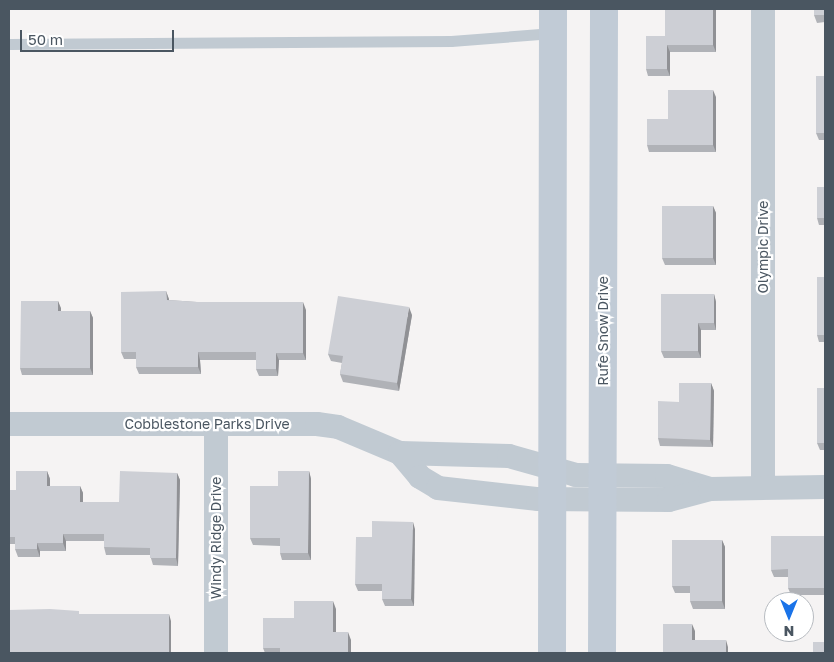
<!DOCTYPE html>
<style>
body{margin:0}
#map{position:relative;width:834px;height:662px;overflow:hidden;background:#f5f3f3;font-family:"Golos Text",sans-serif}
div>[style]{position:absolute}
.lane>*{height:11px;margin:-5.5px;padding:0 5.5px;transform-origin:5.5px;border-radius:5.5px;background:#c1cad2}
.street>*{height:24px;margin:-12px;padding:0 12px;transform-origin:12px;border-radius:12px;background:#c1cad2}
.secondary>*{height:28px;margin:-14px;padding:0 14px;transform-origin:14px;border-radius:14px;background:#c1cbd6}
.wall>*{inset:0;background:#b0b2b7}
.shaded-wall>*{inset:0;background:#909195}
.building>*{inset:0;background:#cdcfd5}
span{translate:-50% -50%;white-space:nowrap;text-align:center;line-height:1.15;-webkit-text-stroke:4.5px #fff;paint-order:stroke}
.street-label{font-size:14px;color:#4a5661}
.frame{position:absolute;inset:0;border:10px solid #4a5661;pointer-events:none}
.north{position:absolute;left:764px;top:592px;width:50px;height:50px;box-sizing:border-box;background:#fff;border:1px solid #b7bbc0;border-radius:50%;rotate:180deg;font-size:14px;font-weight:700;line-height:20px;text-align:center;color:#4a5661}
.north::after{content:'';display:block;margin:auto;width:18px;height:22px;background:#1a73e8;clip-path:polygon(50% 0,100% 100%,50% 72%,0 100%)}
.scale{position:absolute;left:20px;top:30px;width:154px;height:22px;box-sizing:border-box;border:2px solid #4a5661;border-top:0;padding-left:6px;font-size:15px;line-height:18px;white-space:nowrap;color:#4a5661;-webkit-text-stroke:4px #fff;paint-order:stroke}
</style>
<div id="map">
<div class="lane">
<div style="left:9px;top:44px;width:442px;rotate:-0.4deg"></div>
<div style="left:451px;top:41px;width:102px;rotate:-4.5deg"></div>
</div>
<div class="street">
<div style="left:763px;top:9px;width:477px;rotate:90deg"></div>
<div style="left:9px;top:424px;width:308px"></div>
<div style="left:317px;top:424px;width:21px;rotate:8deg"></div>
<div style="left:338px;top:427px;width:67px;rotate:22.8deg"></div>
<div style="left:400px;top:453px;width:109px;rotate:1.6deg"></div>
<div style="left:509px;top:456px;width:70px;rotate:15.8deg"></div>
<div style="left:576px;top:475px;width:91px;rotate:0.6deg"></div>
<div style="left:667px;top:476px;width:45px;rotate:16.8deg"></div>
<div style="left:216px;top:424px;width:229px;rotate:90deg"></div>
<div style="left:400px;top:453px;width:31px;rotate:50deg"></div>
<div style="left:420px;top:477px;width:21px;rotate:31deg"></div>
<div style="left:438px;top:488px;width:101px;rotate:6.3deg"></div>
<div style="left:538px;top:499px;width:131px;rotate:0.4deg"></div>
<div style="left:669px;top:500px;width:42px;rotate:-15deg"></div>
<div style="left:710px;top:489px;width:115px;rotate:-1deg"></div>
</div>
<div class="secondary">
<div style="left:552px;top:653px;width:644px;rotate:-89.91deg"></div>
<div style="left:602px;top:653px;width:644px;rotate:-89.82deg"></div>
</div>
<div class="wall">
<div style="clip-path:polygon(716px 9px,716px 52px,670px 52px,670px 76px,648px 76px,646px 69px,665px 36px)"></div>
<div style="clip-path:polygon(825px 9px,825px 22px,817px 23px,814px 15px)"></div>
<div style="clip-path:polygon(825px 76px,825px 140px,819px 140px,816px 133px)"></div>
<div style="clip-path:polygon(716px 97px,716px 152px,649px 152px,647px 145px,668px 119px)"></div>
<div style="clip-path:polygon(825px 187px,825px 225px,819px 225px,817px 218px)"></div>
<div style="clip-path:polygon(713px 206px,716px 213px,716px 265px,665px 265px,662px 258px)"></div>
<div style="clip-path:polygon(825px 277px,825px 342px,819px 342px,817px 335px)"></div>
<div style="clip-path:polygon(166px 291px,169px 300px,306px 310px,306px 360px,279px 360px,278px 376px,259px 376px,256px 369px,256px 360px,200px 360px,201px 374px,139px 374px,136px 367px,136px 359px,124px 359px,121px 352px)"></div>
<div style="clip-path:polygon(714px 294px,716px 302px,716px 330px,701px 330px,701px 358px,664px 358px,661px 351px)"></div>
<div style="clip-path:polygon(58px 301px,61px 311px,90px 311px,93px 318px,93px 375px,22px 375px,20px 368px)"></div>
<div style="clip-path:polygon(412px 315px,399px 391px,343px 382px,340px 374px,342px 363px,331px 361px,328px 354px)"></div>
<div style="clip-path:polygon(711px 383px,714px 391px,713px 447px,660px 446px,658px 438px,679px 402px)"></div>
<div style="clip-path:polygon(825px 388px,825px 450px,820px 450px,817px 443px)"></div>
<div style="clip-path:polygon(47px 471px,50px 479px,50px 486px,80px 486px,83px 493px,83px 502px,119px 502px,177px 473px,180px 480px,178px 566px,153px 565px,150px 555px,106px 555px,104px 547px,104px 541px,66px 541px,66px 551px,40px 551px,40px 557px,18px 557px,15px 549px,15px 544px,9px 544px,9px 490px,16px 490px)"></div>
<div style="clip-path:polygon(309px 471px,311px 479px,311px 560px,282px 560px,280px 553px,280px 546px,253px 545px,250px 538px,278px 486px)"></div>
<div style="clip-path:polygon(415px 529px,414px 606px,385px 606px,382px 599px,382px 591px,358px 591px,355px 584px,372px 537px)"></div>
<div style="clip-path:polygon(825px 536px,825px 595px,791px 595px,788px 588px,788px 577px,774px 577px,771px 570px)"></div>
<div style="clip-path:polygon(722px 540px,725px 547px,725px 609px,693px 609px,690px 601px,690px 593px,675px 593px,672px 586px)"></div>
<div style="clip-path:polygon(336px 609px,336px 632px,351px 640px,351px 653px,265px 653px,263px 648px,294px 618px)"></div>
</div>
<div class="shaded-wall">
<div style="clip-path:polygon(713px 9px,716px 9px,716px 52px,713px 45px)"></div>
<div style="clip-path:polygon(667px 45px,670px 52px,670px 76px,667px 69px)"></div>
<div style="clip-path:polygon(713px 90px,716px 97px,716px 152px,713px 145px)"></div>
<div style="clip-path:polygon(713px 206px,716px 213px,716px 265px,713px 258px)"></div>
<div style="clip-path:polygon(166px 291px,169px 299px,169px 308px,167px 300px)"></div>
<div style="clip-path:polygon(714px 294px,716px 302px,716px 330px,714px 323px)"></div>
<div style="clip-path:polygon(58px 301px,61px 308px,61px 318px,58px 311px)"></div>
<div style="clip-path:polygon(303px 302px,306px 310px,306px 360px,303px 353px)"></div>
<div style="clip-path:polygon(409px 307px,412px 315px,399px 391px,397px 383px)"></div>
<div style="clip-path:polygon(90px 311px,93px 318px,93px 375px,90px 368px)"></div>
<div style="clip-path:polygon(698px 323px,701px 330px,701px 358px,698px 351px)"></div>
<div style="clip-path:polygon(198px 352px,200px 360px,201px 374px,198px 367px)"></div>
<div style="clip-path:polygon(276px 353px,279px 360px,278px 376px,276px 369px)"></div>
<div style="clip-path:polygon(711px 383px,714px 391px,713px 447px,710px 440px)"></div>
<div style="clip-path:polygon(47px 471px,50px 479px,50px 493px,47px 486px)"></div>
<div style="clip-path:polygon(309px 471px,311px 479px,311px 560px,308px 553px)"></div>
<div style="clip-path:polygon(177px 473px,180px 480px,178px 566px,176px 558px)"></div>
<div style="clip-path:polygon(80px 486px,83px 493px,83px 510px,80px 502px)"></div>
<div style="clip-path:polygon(413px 522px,415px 529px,414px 606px,411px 599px)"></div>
<div style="clip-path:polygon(63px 534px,66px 541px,66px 551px,63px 543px)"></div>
<div style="clip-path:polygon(722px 540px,725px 547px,725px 609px,722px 601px)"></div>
<div style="clip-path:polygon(37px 543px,40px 551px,40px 557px,37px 549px)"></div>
<div style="clip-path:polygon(333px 601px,336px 609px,336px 640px,333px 632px)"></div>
<div style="clip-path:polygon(169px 614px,171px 621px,171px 653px,169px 653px)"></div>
<div style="clip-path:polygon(692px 624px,695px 631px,695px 648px,692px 640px)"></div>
<div style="clip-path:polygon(348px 632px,351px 640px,351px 653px,348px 653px)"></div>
<div style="clip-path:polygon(726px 640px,728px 647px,728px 653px,726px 653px)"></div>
</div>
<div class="building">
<div style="clip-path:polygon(665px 9px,713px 9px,713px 45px,667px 45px,667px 69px,646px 69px,646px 36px,665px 36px)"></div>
<div style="clip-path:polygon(814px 9px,825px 9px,825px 15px,814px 15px)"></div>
<div style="clip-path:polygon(816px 76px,825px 76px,825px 133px,816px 133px)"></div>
<div style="clip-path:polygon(668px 90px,713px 90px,713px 145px,647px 145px,647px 119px,668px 119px)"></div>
<div style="clip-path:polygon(817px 187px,825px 187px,825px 218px,817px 218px)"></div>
<div style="clip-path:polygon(662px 206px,713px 206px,713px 258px,662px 258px)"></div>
<div style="clip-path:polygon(817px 277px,825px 277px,825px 335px,817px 335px)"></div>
<div style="clip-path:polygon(166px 291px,167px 300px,198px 302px,303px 302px,303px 353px,276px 353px,276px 369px,256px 369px,256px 352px,198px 352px,198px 367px,136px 367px,136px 352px,121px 352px,121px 292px)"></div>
<div style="clip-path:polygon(661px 294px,714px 294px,714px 323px,698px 323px,698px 351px,661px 351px)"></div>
<div style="clip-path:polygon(338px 296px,409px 307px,397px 383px,340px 374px,343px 356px,328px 354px)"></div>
<div style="clip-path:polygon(21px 301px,58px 301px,58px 311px,90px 311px,90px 368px,20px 368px)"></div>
<div style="clip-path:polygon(679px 383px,711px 383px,710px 440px,658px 438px,658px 401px,679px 402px)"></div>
<div style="clip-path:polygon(817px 388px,825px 388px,825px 443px,817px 443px)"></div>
<div style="clip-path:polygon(16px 471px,47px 471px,47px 486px,80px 486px,80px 502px,119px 502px,120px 471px,177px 473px,176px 558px,150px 558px,150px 548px,104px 547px,104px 534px,63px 534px,63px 543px,37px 543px,37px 549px,15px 549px,15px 537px,9px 537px,9px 490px,16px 490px)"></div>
<div style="clip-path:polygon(278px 471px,309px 471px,308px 553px,280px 553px,280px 538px,250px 538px,250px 486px,278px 486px)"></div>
<div style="clip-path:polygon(372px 521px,413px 522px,411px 599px,382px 599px,382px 584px,355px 584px,356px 537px,372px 537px)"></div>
<div style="clip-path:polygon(771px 536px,825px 536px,825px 588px,788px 588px,788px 569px,771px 570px)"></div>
<div style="clip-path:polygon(672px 540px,722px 540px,722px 601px,690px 601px,690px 586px,672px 586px)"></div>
<div style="clip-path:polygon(294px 601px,333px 601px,333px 632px,348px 632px,348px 653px,280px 653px,280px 648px,263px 648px,263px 618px,294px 618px)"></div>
<div style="clip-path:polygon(50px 609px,79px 611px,79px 614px,169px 614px,169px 653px,9px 653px,9px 610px)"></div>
<div style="clip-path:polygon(663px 624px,692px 624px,692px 640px,726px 640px,726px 653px,663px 653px)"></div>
<div style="clip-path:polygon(813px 642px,825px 642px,825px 653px,813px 653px)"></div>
</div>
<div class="street-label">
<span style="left:763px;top:247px;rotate:-90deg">Olympic Drive</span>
<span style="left:603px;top:331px;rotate:-90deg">Rufe Snow Drive</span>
<span style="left:207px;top:424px">Cobblestone Parks Drive</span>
<span style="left:216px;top:538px;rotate:-90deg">Windy Ridge Drive</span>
</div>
<div class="frame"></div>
<div class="north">N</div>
<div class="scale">50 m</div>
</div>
